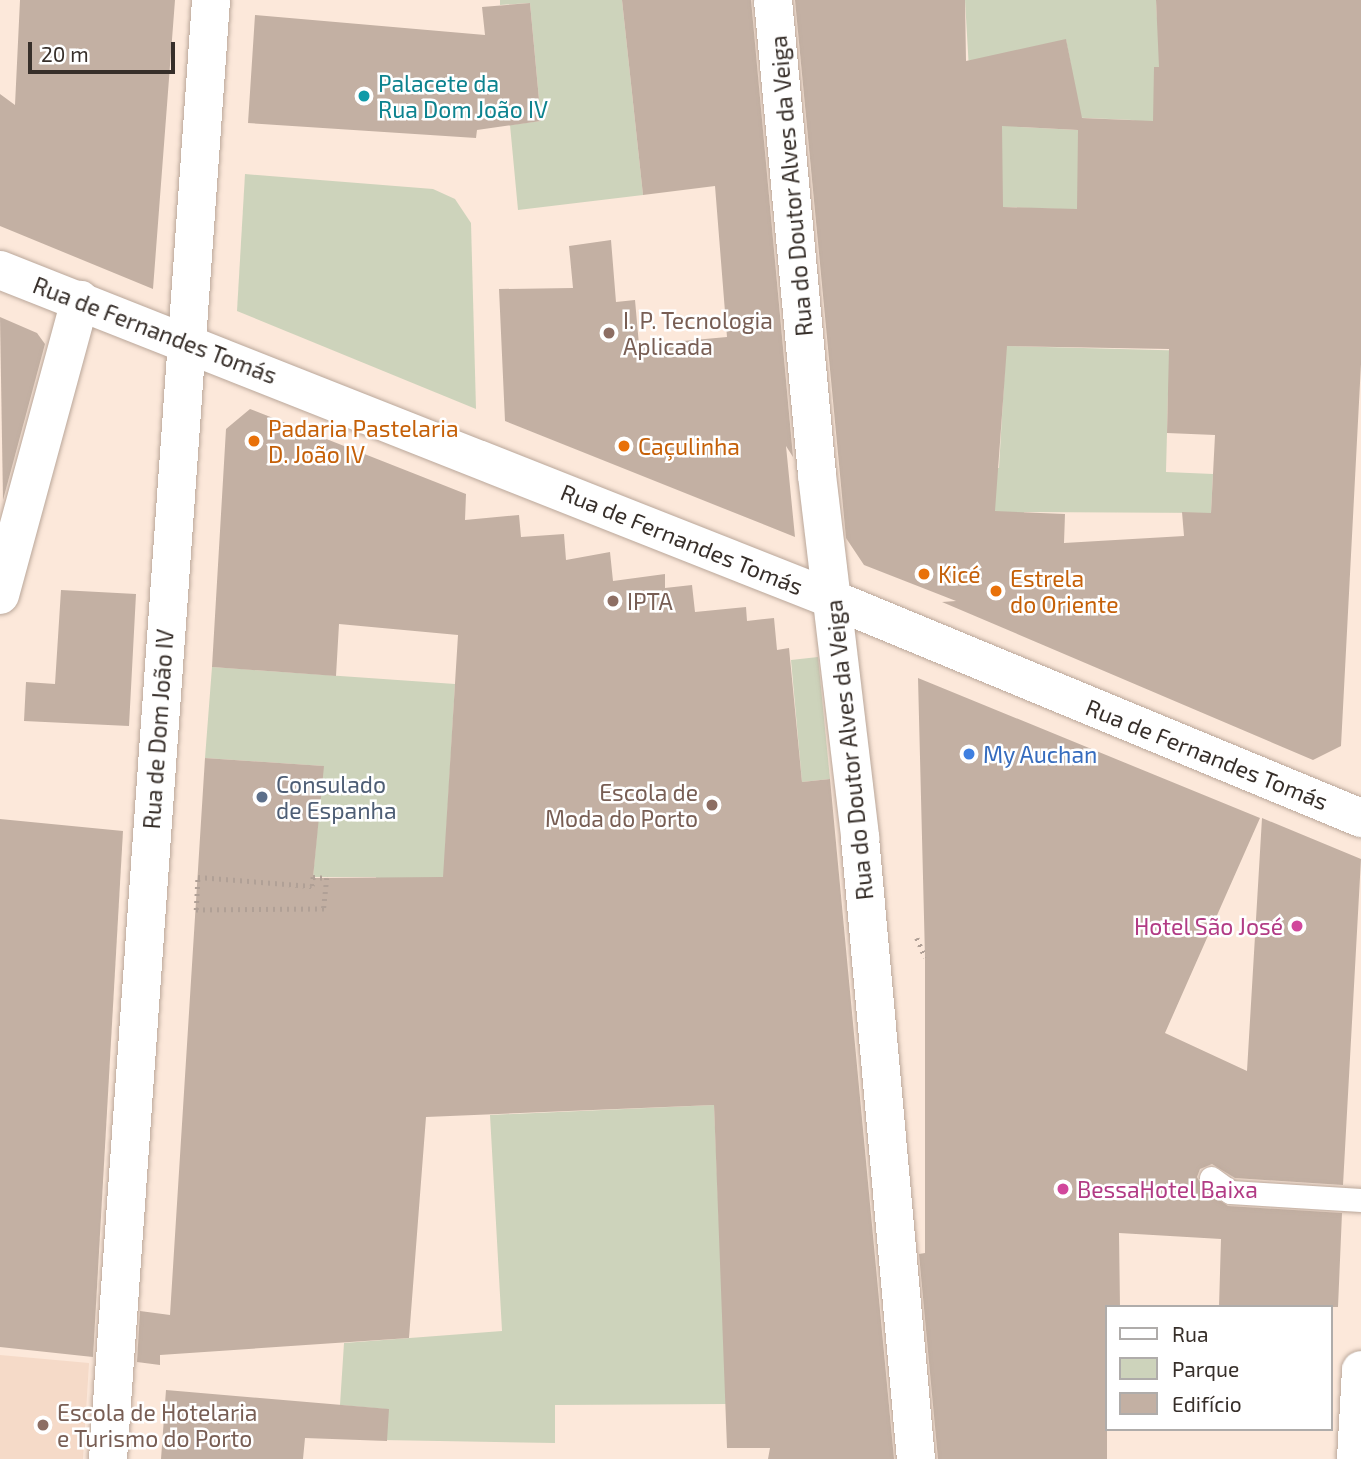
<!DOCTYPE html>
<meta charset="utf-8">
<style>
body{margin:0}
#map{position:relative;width:1361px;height:1459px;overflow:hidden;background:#fce8da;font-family:"Exo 2",sans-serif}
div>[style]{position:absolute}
.built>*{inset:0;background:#f5dac8}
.green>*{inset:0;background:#cdd3bb}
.building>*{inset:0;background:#c3b0a3}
.path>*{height:4.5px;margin-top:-2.25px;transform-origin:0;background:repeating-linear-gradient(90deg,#b0a096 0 2px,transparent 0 7px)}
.roads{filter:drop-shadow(0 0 2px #baa79a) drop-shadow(0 0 2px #baa79a)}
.lane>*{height:23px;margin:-11.5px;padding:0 11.5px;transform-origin:11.5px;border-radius:11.5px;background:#fff}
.street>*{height:38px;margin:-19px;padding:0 19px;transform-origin:19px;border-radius:19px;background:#fff}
.secondary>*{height:38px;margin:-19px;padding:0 19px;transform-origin:19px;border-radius:19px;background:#fff}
.dots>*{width:19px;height:19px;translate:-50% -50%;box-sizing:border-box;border:4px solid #fff;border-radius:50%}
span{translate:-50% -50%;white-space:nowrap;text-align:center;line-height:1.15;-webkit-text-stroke:5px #fff;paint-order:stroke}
.culture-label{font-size:23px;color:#0d838f}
.left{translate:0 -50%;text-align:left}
.street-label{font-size:23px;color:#372f2a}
.education-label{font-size:23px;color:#785e54}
.right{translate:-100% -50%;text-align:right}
.food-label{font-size:23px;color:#c56008}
.shop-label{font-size:23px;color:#366cbe}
.service-label{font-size:23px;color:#4e5e75}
.hotel-label{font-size:23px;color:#b23c85}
.legend{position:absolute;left:1105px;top:1305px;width:228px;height:126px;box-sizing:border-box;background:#fff;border:2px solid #afacaa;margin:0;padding:9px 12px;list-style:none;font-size:21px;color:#372f2a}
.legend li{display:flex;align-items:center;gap:14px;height:35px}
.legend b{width:35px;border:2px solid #afacaa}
.scale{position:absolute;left:28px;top:42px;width:147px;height:32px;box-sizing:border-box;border:4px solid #372f2a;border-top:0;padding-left:9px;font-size:21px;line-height:24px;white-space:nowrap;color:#372f2a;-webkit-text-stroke:5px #fff;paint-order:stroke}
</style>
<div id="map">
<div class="built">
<div style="clip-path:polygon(0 1355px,89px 1363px,83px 1459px,0 1459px)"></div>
</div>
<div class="green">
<div style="clip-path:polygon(500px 0,622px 0,643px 195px,518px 210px,510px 125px,541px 121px,530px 3px,500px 5px)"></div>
<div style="clip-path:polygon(evenodd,965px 0,1156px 0,1157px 19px,1253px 0,1219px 67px,1154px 67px,1154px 94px,1177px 135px,1132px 120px,1041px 116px,1020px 127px,1078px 130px,1090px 210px,1003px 207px,970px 87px,965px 0,1066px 40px,1071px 66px,1037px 46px,1066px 40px)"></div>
<div style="clip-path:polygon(245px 174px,433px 189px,455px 199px,471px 223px,476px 409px,237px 311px)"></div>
<div style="clip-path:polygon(1006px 346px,1196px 351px,1168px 393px,1166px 472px,1213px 474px,1211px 513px,1024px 512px,1022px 557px,942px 466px,999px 468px)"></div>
<div style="clip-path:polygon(818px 657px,830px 779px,802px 782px,791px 660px)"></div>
<div style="clip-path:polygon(212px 667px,455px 684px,442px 907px,377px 908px,376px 877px,313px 877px,323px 766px,205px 758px)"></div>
<div style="clip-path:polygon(714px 1105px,727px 1404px,555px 1405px,555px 1443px,382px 1440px,385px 1409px,340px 1405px,344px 1343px,502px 1331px,490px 1115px)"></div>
</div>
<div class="building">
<div style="clip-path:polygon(20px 0,175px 0,153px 289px,0 226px,0 94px,15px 105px)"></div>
<div style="clip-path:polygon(622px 0,751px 0,793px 457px,786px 446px,795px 537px,505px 421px,499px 289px,573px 288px,569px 246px,611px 240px,616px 302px,635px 300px,639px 345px,727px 337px,715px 186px,643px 195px)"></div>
<div style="clip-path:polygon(evenodd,795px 0,965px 0,966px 61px,1066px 39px,1082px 118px,1153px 121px,1154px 67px,1159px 67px,1156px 0,1361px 0,1361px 364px,1341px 746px,1313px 760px,942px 602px,956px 601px,864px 565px,846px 538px,795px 0,1002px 126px,1078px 130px,1077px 209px,1003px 207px,1002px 126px,795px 0,1007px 346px,1169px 349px,1167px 433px,1215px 435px,1211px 513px,1182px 512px,1184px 536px,1064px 543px,1065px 514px,995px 511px,1007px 346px)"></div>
<div style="clip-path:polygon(530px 3px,541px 121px,477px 130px,476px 138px,248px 123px,255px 15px,485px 35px,482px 7px)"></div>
<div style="clip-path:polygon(0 317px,37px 333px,45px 344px,3px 500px)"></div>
<div style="clip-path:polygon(250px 409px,466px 494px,465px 520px,519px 515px,521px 537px,564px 534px,566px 560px,610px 552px,613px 581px,665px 574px,665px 588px,692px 585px,695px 612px,746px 607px,747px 621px,774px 618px,777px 650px,789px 648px,802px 782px,830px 779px,894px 1459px,768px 1459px,770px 1448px,727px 1448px,714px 1105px,426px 1117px,409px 1338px,160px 1355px,160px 1365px,137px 1362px,140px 1311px,170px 1315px,205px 758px,324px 766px,313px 878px,443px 877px,458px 635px,339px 624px,336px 676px,212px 667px,226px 429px)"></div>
<div style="clip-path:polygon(61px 590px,136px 594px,129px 726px,24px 721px,26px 682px,55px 684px)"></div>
<div style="clip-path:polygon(918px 678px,1260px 818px,1165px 1033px,1247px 1071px,1262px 818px,1361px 859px,1343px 1185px,1235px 1178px,1212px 1164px,1200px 1169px,1197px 1177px,1203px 1189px,1228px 1206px,1342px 1213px,1338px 1307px,1219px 1307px,1221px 1239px,1119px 1233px,1120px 1307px,1107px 1307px,1107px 1459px,938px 1459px,919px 1254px,925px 1253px,925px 957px)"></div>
<div style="clip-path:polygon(0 819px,123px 831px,93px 1357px,0 1347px)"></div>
<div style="clip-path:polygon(166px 1390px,389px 1409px,387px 1441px,305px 1438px,303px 1459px,161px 1459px)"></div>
</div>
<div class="path">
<div style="left:198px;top:877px;width:114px;rotate:4.5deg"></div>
<div style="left:312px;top:886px;width:9px;rotate:-84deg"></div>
<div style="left:313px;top:877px;width:14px;rotate:4deg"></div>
<div style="left:327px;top:878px;width:31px;rotate:96deg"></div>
<div style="left:324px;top:909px;width:128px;rotate:179.6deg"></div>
<div style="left:196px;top:910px;width:33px;rotate:-87deg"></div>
<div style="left:917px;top:938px;width:21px;rotate:67deg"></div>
</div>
<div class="roads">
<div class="lane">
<div style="left:1211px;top:1178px;width:24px;rotate:36deg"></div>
<div style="left:1230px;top:1192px;width:131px;rotate:3.5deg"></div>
</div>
<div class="street">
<div style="left:773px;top:0;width:477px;rotate:84.7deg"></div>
<div style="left:817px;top:475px;width:366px;rotate:83.2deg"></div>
<div style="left:860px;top:838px;width:624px;rotate:84.85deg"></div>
<div style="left:0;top:595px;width:306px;rotate:-74.8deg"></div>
</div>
<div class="secondary">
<div style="left:0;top:270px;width:895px;rotate:21.58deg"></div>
<div style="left:832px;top:599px;width:573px;rotate:22.49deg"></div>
<div style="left:108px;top:1459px;width:1463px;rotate:-85.96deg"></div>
<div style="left:1356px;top:1459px;width:89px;rotate:-86.8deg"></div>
</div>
</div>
<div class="dots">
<div style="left:364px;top:96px;background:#0f9aa8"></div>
<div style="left:609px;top:333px;background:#8d6e63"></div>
<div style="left:254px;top:441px;background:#e8710a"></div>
<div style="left:624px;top:446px;background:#e8710a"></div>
<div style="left:924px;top:574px;background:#e8710a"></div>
<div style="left:996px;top:591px;background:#e8710a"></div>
<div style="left:613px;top:601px;background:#8d6e63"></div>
<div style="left:969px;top:754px;background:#3f7fe0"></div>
<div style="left:262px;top:797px;background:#5c6f8a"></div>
<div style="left:712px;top:805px;background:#8d6e63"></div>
<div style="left:1297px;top:926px;background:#d1479c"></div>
<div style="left:1063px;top:1189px;background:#d1479c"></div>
<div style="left:43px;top:1425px;background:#8d6e63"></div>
</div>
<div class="culture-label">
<span class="left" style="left:378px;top:96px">Palacete da<br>Rua Dom João IV</span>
</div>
<div class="street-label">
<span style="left:791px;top:186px;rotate:-95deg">Rua do Doutor Alves da Veiga</span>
<span style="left:155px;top:330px;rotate:21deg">Rua de Fernandes Tomás</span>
<span style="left:682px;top:539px;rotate:22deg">Rua de Fernandes Tomás</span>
<span style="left:158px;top:729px;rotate:-86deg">Rua de Dom João IV</span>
<span style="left:849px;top:750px;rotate:-96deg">Rua do Doutor Alves da Veiga</span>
<span style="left:1207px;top:754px;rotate:22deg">Rua de Fernandes Tomás</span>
</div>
<div class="education-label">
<span class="left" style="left:623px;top:333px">I. P. Tecnologia<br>Aplicada</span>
<span class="left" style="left:627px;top:601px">IPTA</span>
<span class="right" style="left:698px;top:805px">Escola de<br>Moda do Porto</span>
<span class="left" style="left:57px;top:1425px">Escola de Hotelaria<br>e Turismo do Porto</span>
</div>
<div class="food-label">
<span class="left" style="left:268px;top:441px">Padaria Pastelaria<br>D. João IV</span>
<span class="left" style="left:638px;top:446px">Caçulinha</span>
<span class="left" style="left:938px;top:574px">Kicé</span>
<span class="left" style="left:1010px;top:591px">Estrela<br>do Oriente</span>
</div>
<div class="shop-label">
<span class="left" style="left:983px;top:754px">My Auchan</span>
</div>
<div class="service-label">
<span class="left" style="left:276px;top:797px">Consulado<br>de Espanha</span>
</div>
<div class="hotel-label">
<span class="right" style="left:1283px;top:926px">Hotel São José</span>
<span class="left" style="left:1077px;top:1189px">BessaHotel Baixa</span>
</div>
<ul class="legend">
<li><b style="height:9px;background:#fff"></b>Rua</li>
<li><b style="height:19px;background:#cdd3bb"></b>Parque</li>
<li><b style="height:19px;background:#c3b0a3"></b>Edifício</li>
</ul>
<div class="scale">20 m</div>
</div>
